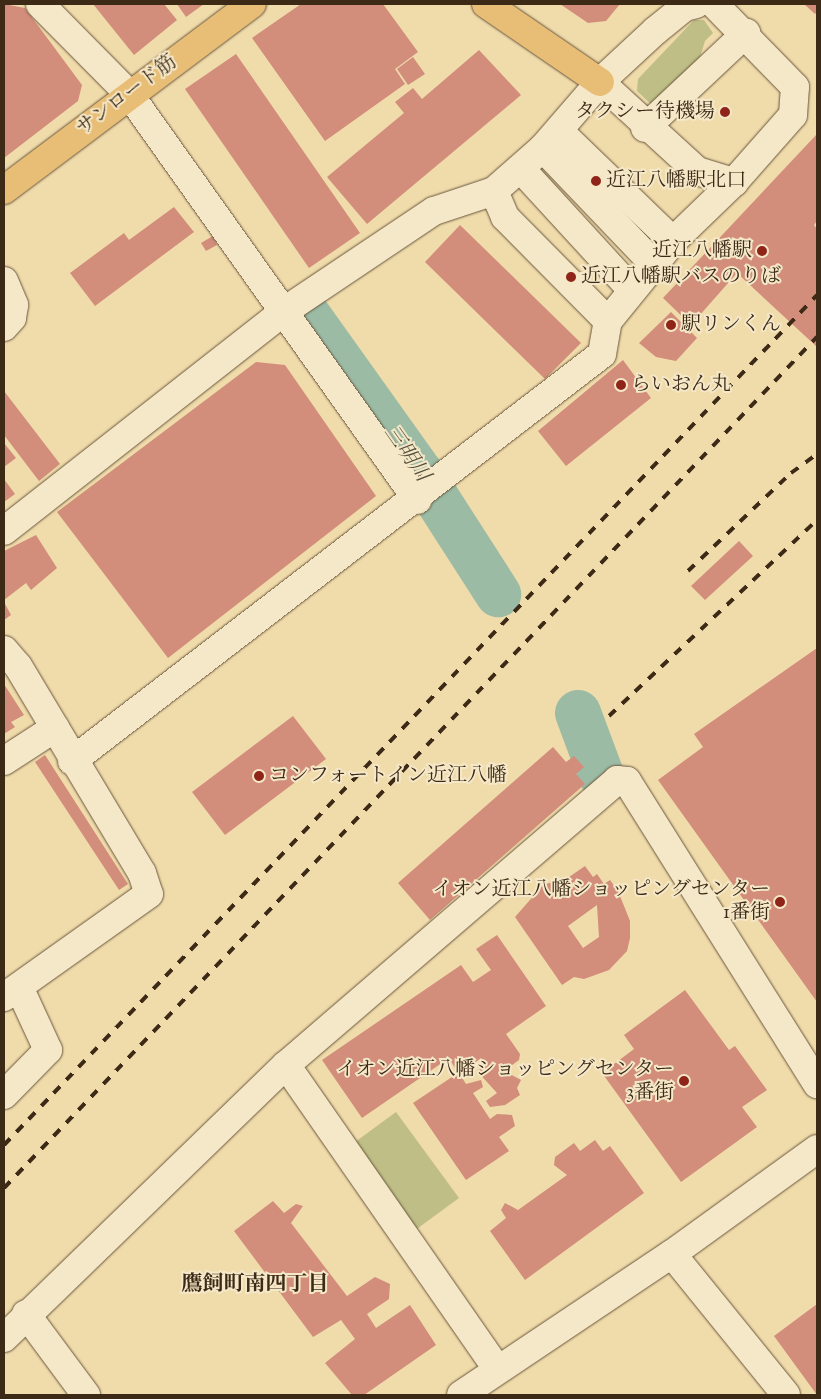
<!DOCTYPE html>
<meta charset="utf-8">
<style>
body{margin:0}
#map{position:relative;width:821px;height:1399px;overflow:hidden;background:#f0dbab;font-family:"Sorts Mill Goudy","Noto Serif JP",serif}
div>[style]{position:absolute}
.green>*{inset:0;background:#bebe86}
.river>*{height:46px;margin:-23px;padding:0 23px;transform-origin:23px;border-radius:23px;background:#9bbba5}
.building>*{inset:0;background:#d28d7b}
.roads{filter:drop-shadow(0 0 1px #69563c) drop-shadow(0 0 1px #69563c)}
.minor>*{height:28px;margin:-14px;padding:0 14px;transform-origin:14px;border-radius:14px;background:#f5e8c8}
.major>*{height:28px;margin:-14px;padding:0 14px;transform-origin:14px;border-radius:14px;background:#e8be76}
.rail>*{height:4px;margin-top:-2px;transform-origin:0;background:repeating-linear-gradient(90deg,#3c2a17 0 9px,transparent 0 18px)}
.dots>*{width:14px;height:14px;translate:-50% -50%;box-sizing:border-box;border:2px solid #f5e8c8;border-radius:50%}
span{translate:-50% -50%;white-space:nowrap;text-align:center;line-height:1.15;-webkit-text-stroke:4px #f5e8c8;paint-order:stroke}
.street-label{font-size:20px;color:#3c2a17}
.poi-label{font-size:20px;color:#3c2a17}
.right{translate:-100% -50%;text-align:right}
.left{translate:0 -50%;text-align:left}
.water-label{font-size:21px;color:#544e3a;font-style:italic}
.neighbourhood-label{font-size:21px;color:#3c2a17;font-weight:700}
.frame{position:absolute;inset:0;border:5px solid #3c2a17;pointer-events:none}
</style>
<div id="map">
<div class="green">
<div style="clip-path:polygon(694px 20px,704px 20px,713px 33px,705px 41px,697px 67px,652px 105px,637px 91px,638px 79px)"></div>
<div style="clip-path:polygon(396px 1112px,459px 1198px,414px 1231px,351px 1145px)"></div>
</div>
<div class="river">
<div style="left:309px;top:317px;width:193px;rotate:54.5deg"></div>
<div style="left:421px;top:474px;width:143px;rotate:57.3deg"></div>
<div style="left:578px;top:713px;width:66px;rotate:69.6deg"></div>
</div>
<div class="building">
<div style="clip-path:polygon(4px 4px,25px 8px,82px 85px,78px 101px,4px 158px)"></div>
<div style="clip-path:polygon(93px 4px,164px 4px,177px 20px,134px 55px)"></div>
<div style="clip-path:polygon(177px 4px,204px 4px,186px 17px)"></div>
<div style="clip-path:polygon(301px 4px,383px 4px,418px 52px,395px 69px,405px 84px,325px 141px,252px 38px)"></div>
<div style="clip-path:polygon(560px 4px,620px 4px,606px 21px,588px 23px)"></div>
<div style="clip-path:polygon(804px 4px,817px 4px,817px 12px,815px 14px)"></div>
<div style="clip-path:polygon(479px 50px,521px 95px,367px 224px,327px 177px,404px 113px,395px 102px,413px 88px,422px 99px)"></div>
<div style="clip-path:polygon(236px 54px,360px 233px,309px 268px,185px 89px)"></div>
<div style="clip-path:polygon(413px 57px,425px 74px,408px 85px,397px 69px)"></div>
<div style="clip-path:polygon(817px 134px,817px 221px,814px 225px,817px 229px,817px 347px,737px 273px,691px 325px,663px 298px)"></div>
<div style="clip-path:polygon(174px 207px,194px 232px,95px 306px,70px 273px,124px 233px,129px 240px)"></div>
<div style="clip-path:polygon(460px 225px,581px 343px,545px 379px,425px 262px)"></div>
<div style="clip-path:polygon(213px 236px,217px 245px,206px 251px,201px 243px)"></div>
<div style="clip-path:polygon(671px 312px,697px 338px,676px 361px,656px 357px,639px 343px)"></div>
<div style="clip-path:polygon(623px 360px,651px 398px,566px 466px,538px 431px)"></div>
<div style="clip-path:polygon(256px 362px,285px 365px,376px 496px,168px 658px,57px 512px)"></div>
<div style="clip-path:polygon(4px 391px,60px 464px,39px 481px,4px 435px)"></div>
<div style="clip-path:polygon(4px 443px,16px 458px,4px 467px)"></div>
<div style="clip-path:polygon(4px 479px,15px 494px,4px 502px)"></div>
<div style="clip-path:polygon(36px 535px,57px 568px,31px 590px,26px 583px,4px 600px,4px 551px)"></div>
<div style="clip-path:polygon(739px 541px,753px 556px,705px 600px,691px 586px)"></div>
<div style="clip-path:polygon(4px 602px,11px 615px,4px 620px)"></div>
<div style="clip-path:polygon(817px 648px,817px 1002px,658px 780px,703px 747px,694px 734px)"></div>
<div style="clip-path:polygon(4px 684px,24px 715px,11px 722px,15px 727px,4px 734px)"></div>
<div style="clip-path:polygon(293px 716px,326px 759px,225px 835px,192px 792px)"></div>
<div style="clip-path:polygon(553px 747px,566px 762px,574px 756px,584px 767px,576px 774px,585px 784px,430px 920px,398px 883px)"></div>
<div style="clip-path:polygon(45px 755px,128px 884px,119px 890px,35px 762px)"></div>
<div style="clip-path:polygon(evenodd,585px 866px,593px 877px,597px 874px,604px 884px,610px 880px,618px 891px,630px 921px,630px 938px,627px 951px,609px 970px,584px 979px,574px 977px,562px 985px,515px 917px,543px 885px,569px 877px,585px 866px,597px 905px,599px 937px,583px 948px,568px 926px,597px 905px)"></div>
<div style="clip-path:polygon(497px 935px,546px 1006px,506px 1034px,520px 1054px,519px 1060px,504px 1071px,521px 1080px,517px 1088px,520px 1095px,505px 1105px,490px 1107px,486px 1101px,497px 1093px,477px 1071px,485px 1066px,480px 1059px,459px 1073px,466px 1084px,481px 1080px,483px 1087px,473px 1093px,490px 1119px,497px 1114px,512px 1115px,515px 1126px,499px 1137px,509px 1151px,466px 1180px,413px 1103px,458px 1073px,449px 1058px,362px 1118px,322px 1060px,461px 965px,473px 982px,491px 970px,476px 949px)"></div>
<div style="clip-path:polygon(685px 990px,729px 1050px,735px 1046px,767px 1090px,742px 1107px,757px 1127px,681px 1182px,602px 1073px,634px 1049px,624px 1035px)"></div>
<div style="clip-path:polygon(595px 1140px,603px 1151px,610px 1146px,644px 1193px,525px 1280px,490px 1231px,506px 1218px,501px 1210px,505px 1203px,518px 1210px,567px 1175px,554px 1165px,555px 1157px,574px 1143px,580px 1151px)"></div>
<div style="clip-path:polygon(273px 1201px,284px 1213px,296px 1204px,303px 1206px,291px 1223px,347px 1296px,375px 1277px,390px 1284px,389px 1299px,367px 1314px,376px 1328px,410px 1305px,436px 1345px,364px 1395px,352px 1395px,325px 1363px,355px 1339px,341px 1320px,313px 1337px,234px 1231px)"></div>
<div style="clip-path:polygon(817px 1304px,817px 1395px,774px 1336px)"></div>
</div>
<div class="roads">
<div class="minor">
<div style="left:40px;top:4px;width:127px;rotate:45.3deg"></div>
<div style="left:129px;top:94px;width:498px;rotate:54.6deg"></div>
<div style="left:600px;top:82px;width:132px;rotate:42.5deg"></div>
<div style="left:697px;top:171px;width:39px;rotate:17deg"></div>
<div style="left:645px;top:128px;width:139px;rotate:-43.2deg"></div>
<div style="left:559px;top:131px;width:158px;rotate:44deg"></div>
<div style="left:543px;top:148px;width:161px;rotate:46.3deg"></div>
<div style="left:521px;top:169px;width:164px;rotate:47.5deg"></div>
<div style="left:494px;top:191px;width:28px;rotate:67deg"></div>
<div style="left:505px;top:217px;width:146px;rotate:45.3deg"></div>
<div style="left:4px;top:281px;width:26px;rotate:67deg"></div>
<div style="left:14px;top:305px;width:13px;rotate:99deg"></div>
<div style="left:12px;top:318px;width:12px;rotate:132deg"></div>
<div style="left:4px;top:531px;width:358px;rotate:-38.1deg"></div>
<div style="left:286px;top:310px;width:178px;rotate:-33.8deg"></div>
<div style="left:434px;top:211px;width:63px;rotate:-18.4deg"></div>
<div style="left:494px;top:191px;width:65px;rotate:-41.3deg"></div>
<div style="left:543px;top:148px;width:87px;rotate:-49.2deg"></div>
<div style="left:600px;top:82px;width:75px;rotate:-42.8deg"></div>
<div style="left:655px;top:31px;width:38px;rotate:-39deg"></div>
<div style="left:685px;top:7px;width:11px;rotate:-15deg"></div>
<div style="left:4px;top:650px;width:21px;rotate:49deg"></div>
<div style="left:18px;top:666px;width:241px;rotate:59.1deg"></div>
<div style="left:142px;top:873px;width:22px;rotate:72deg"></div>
<div style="left:149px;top:894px;width:178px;rotate:144.6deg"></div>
<div style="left:4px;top:761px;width:61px;rotate:-32.9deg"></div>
<div style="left:72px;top:761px;width:668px;rotate:-37.52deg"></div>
<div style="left:602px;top:354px;width:34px;rotate:-80deg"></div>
<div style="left:608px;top:321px;width:103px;rotate:-50.9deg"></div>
<div style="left:673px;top:241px;width:85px;rotate:-44deg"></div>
<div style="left:734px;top:182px;width:89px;rotate:-48.6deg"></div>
<div style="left:793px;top:115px;width:28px;rotate:-86deg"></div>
<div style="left:795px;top:87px;width:116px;rotate:-134.3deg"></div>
<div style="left:286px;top:1065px;width:371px;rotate:55.2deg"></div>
<div style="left:4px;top:1095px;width:63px;rotate:-45.6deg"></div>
<div style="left:48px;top:1050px;width:69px;rotate:-114.7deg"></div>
<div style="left:672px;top:1254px;width:181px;rotate:51deg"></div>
<div style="left:26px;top:1314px;width:101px;rotate:53.5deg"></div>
<div style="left:4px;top:1338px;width:392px;rotate:-44.1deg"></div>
<div style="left:286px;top:1065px;width:437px;rotate:-40.7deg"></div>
<div style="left:617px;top:780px;width:10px;rotate:6deg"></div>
<div style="left:627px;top:781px;width:358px;rotate:57.9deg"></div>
<div style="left:461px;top:1395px;width:254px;rotate:-33.8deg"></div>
<div style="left:672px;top:1254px;width:179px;rotate:-35.9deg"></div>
</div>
<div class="major">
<div style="left:486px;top:4px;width:138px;rotate:34.4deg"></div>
<div style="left:4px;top:190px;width:310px;rotate:-36.9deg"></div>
</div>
</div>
<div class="rail">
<div style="left:688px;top:571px;width:142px;rotate:-43.6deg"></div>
<div style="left:791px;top:473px;width:32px;rotate:-36deg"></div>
<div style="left:609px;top:716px;width:286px;rotate:-43.3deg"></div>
<div style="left:4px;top:1145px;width:1176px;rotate:-46.27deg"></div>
<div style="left:4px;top:1188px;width:1177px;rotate:-46.31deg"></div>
</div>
<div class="dots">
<div style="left:725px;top:112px;background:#8f2418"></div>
<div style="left:596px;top:181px;background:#8f2418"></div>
<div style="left:762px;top:251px;background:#8f2418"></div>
<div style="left:571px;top:277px;background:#8f2418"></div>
<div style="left:671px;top:325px;background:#8f2418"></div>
<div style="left:621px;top:385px;background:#8f2418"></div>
<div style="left:259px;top:776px;background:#8f2418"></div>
<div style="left:780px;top:902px;background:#8f2418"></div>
<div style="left:684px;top:1081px;background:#8f2418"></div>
</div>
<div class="street-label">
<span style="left:127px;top:96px;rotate:-37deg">サンロード筋</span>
</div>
<div class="poi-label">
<span class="right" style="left:715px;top:112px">タクシー待機場</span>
<span class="left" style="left:606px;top:181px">近江八幡駅北口</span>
<span class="right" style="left:752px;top:251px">近江八幡駅</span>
<span class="left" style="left:581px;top:277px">近江八幡駅バスのりば</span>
<span class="left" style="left:681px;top:325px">駅リンくん</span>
<span class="left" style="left:631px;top:385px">らいおん丸</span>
<span class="left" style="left:269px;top:776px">コンフォートイン近江八幡</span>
<span class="right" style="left:770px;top:902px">イオン近江八幡ショッピングセンター<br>1番街</span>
<span class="right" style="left:674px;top:1082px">イオン近江八幡ショッピングセンター<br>3番街</span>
</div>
<div class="water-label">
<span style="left:406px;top:454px;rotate:55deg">三明川</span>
</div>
<div class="neighbourhood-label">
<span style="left:255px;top:1285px">鷹飼町南四丁目</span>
</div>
<div class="frame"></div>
</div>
